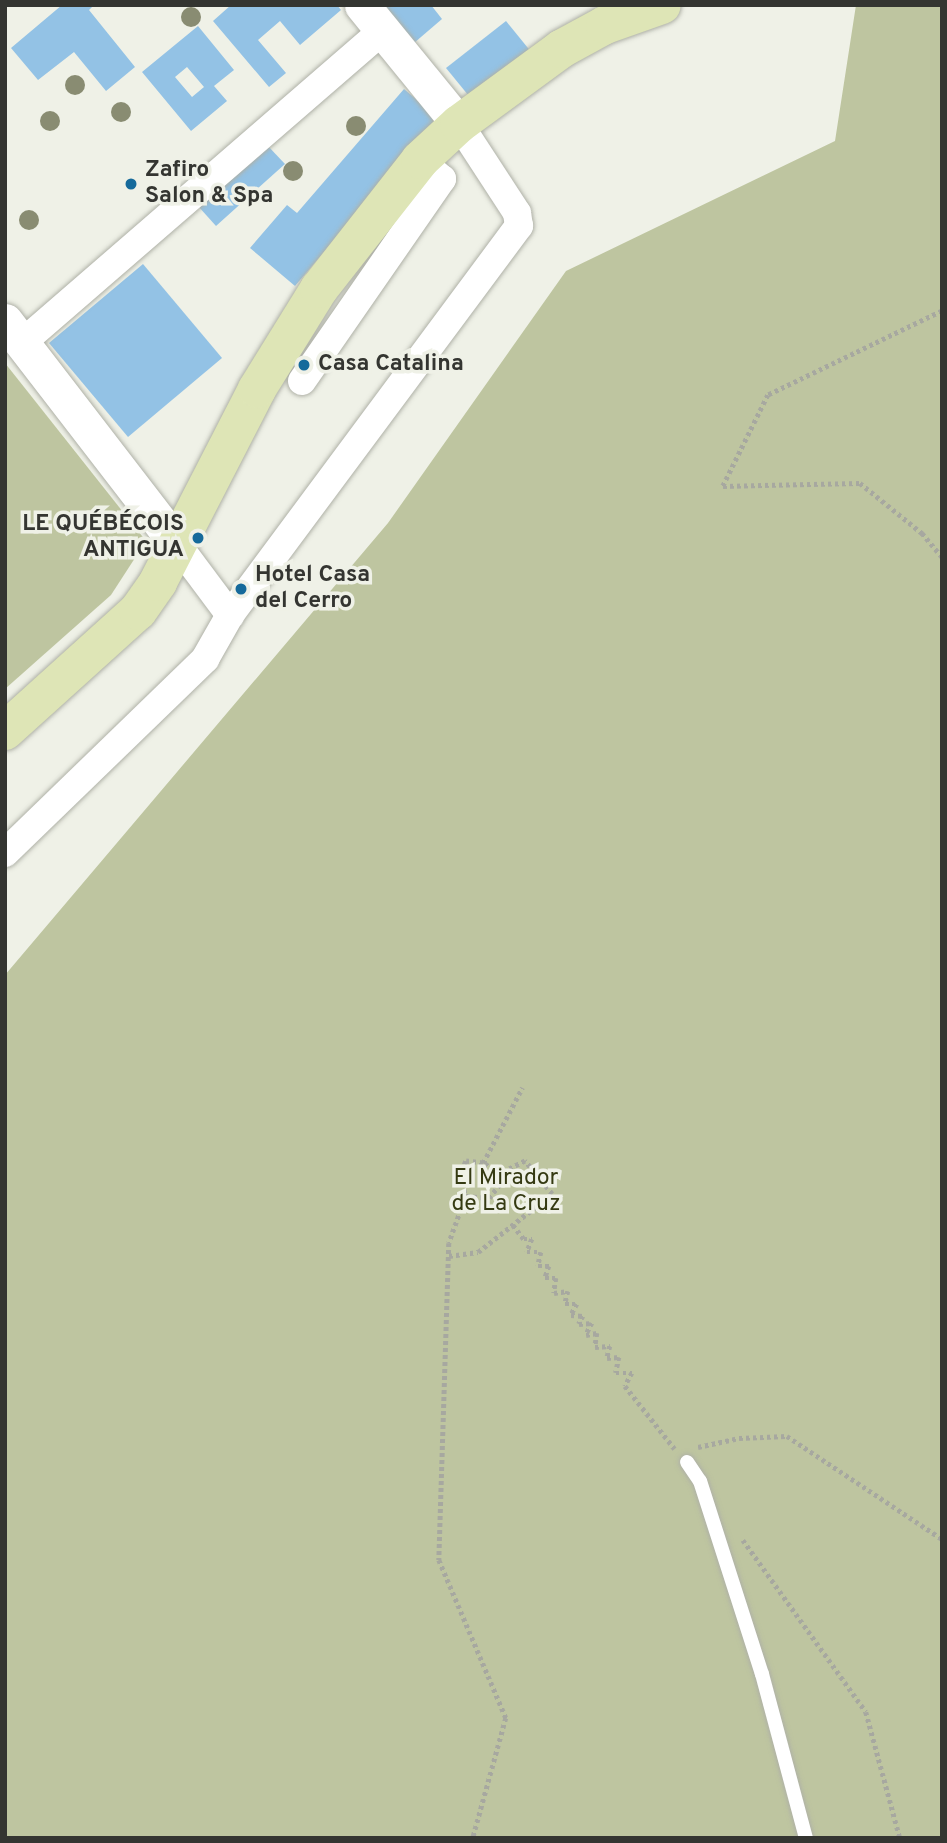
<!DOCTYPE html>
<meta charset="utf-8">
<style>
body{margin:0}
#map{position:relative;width:947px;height:1843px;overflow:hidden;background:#eff1e7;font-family:Overpass,sans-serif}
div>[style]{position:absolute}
.green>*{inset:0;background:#bec5a0}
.building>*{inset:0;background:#93c2e5}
.path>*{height:4.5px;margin-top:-2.25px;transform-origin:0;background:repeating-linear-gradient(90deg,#a7a8a0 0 3.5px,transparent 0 7px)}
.roads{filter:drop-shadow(0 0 2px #afb1a7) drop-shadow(0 0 2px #afb1a7)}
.service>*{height:14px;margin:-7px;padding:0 7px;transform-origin:7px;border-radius:7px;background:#fff}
.minor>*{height:28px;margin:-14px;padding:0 14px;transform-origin:14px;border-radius:14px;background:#fff}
.tertiary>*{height:35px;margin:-17.5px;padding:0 17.5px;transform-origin:17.5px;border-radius:17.5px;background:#fff}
.primary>*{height:38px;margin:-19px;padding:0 19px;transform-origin:19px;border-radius:19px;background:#dee5b6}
.trees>*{width:20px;height:20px;margin:-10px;border-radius:50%;background:#898c72}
.dots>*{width:19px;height:19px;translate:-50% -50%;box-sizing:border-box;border:4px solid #eff1e7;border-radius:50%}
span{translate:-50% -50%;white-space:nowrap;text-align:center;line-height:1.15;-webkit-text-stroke:7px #eff1e7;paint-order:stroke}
.poi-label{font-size:23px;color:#343531;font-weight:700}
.left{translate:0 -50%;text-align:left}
.right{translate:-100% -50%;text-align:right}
.park-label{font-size:23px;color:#353a12}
.frame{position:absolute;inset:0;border:7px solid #343531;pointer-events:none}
</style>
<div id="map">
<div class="green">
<div style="clip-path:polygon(856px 5px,942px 5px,942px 1838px,5px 1838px,5px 975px,388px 523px,566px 271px,835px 141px)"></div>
<div style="clip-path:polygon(5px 363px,146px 541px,111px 595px,5px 689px)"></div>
</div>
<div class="building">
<div style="clip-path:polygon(62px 5px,94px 5px,89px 10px,135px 67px,106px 91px,74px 52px,38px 80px,11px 48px)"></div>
<div style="clip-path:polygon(231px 5px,337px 5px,341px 10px,300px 45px,280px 21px,258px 40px,286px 73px,269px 87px,213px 21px)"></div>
<div style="clip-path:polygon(382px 5px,431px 5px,442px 19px,414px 43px)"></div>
<div style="clip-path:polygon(506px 21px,532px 53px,473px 101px,446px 68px)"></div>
<div style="clip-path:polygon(evenodd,198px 26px,234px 70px,214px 86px,227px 101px,191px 131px,142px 72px,198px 26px,187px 67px,204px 87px,192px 97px,175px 77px,187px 67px)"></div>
<div style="clip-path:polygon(404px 89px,438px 118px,295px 286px,250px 248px,287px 205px,297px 213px)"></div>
<div style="clip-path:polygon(267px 145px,285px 164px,216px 226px,198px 206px)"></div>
<div style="clip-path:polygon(143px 264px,222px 358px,128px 437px,49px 343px)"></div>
</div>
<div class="path">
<div style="left:942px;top:311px;width:193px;rotate:154.2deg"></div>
<div style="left:768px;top:395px;width:102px;rotate:116.3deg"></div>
<div style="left:723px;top:486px;width:137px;rotate:-1.3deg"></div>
<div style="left:860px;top:483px;width:80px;rotate:38.9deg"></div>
<div style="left:922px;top:533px;width:31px;rotate:50deg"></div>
<div style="left:483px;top:1163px;width:85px;rotate:-62.5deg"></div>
<div style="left:466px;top:1196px;width:23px;rotate:5deg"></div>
<div style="left:489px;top:1198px;width:16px;rotate:-52deg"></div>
<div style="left:499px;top:1185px;width:11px;rotate:-90deg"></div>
<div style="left:499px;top:1174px;width:19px;rotate:-145deg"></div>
<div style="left:483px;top:1163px;width:17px;rotate:-173deg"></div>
<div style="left:466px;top:1161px;width:16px;rotate:112deg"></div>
<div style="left:460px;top:1176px;width:21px;rotate:73deg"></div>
<div style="left:466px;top:1196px;width:50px;rotate:109.9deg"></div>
<div style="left:449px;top:1243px;width:317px;rotate:91.8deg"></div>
<div style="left:439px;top:1560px;width:172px;rotate:67deg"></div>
<div style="left:506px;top:1718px;width:124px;rotate:105.4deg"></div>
<div style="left:513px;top:1225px;width:18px;rotate:52deg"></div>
<div style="left:524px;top:1239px;width:8px"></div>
<div style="left:532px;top:1239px;width:14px;rotate:111deg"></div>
<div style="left:527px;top:1252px;width:14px"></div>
<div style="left:541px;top:1252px;width:14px;rotate:102deg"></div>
<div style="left:538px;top:1266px;width:11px"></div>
<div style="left:549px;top:1266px;width:13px;rotate:108deg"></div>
<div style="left:545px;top:1278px;width:11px"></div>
<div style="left:556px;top:1278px;width:15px;rotate:98deg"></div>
<div style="left:554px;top:1293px;width:14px;rotate:-8deg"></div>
<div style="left:568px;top:1291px;width:13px;rotate:103deg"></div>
<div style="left:565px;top:1304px;width:12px"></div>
<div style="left:577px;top:1304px;width:13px;rotate:119deg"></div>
<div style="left:571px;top:1315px;width:12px;rotate:5deg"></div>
<div style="left:583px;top:1316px;width:9px;rotate:117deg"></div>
<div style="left:579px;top:1324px;width:13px;rotate:-4deg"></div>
<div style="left:592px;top:1323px;width:13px;rotate:117deg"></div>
<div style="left:586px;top:1335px;width:11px;rotate:-10deg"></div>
<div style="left:597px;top:1333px;width:14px;rotate:98deg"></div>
<div style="left:595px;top:1347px;width:15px;rotate:-4deg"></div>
<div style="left:610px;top:1346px;width:12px;rotate:104deg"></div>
<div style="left:607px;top:1358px;width:12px;rotate:-5deg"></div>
<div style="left:619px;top:1357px;width:16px;rotate:101deg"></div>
<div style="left:616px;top:1373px;width:16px"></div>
<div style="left:632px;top:1373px;width:15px;rotate:118deg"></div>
<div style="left:625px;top:1386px;width:80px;rotate:51.6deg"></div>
<div style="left:449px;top:1256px;width:29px;rotate:-8deg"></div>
<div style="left:478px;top:1252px;width:94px;rotate:-38.1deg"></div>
<div style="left:552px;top:1194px;width:43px;rotate:-129.3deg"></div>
<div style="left:525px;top:1161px;width:29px;rotate:153deg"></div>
<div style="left:698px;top:1447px;width:42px;rotate:-12.4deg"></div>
<div style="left:739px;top:1438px;width:48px;rotate:-2.4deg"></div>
<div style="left:787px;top:1436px;width:186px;rotate:33.6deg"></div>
<div style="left:743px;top:1540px;width:211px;rotate:54.4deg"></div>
<div style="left:866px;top:1712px;width:131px;rotate:74.9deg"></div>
</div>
<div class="roads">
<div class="service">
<div style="left:687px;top:1462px;width:23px;rotate:56deg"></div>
<div style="left:700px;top:1481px;width:203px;rotate:72.2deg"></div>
<div style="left:762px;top:1674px;width:170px;rotate:75deg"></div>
</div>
<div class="minor">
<div style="left:23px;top:342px;width:476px;rotate:-40.9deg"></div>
<div style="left:302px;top:381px;width:246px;rotate:-55.3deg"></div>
<div style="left:442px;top:179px;width:29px;rotate:-139deg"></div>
<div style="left:177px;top:544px;width:89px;rotate:53.3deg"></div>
<div style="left:5px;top:853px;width:279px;rotate:-44.1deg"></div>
<div style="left:205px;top:659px;width:51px;rotate:-60.4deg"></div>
<div style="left:230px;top:615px;width:485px;rotate:-53.4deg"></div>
<div style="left:519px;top:226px;width:13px;rotate:-99deg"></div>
<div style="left:517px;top:213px;width:106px;rotate:-123.1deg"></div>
</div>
<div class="tertiary">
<div style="left:362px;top:5px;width:154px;rotate:50.8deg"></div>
<div style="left:5px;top:321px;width:282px;rotate:52.4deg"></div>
</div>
<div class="primary">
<div style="left:5px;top:731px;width:179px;rotate:-42.1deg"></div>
<div style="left:138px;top:611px;width:35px;rotate:-55deg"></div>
<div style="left:158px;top:582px;width:217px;rotate:-62.8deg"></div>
<div style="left:257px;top:389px;width:118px;rotate:-58.2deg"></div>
<div style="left:319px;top:289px;width:164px;rotate:-51.9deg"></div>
<div style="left:420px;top:160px;width:53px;rotate:-42.7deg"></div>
<div style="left:459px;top:124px;width:127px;rotate:-36.3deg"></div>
<div style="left:561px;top:49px;width:50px;rotate:-28.6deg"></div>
<div style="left:605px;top:25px;width:60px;rotate:-19.3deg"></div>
</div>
</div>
<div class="trees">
<div style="left:191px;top:17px"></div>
<div style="left:75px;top:85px"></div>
<div style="left:121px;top:112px"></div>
<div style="left:50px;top:121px"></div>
<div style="left:356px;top:126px"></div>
<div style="left:293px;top:171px"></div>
<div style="left:29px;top:220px"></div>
</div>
<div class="dots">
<div style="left:131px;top:184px;background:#166a9b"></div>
<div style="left:304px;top:365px;background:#166a9b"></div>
<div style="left:198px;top:538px;background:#166a9b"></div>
<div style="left:241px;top:589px;background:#166a9b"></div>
</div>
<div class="poi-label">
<span class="left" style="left:145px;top:184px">Zafiro<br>Salon &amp; Spa</span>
<span class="left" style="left:318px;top:365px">Casa Catalina</span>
<span class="right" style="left:184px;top:538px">LE QUÉBÉCOIS<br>ANTIGUA</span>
<span class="left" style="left:255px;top:589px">Hotel Casa<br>del Cerro</span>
</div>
<div class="park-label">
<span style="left:506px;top:1192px">El Mirador<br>de La Cruz</span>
</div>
<div class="frame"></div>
</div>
